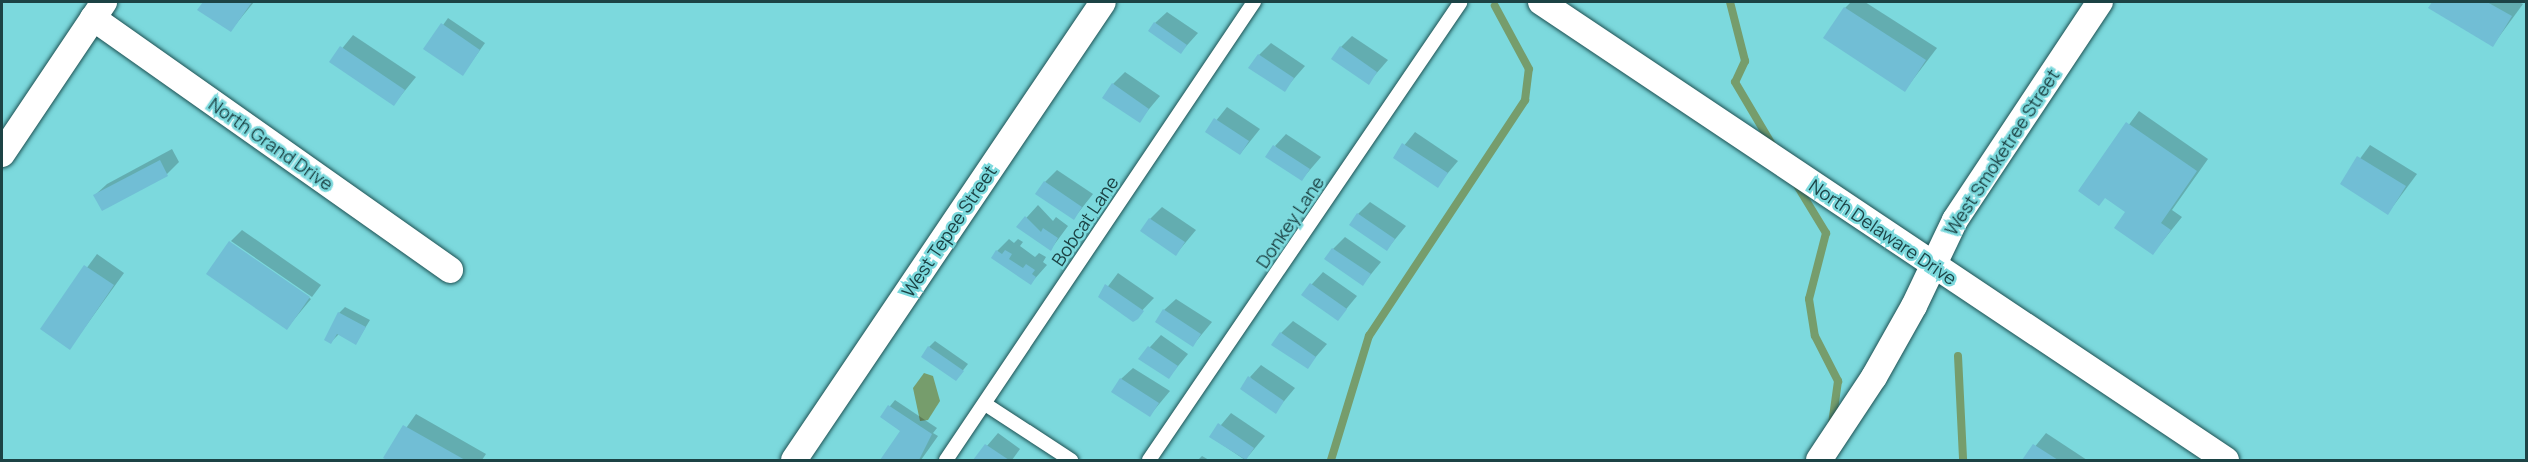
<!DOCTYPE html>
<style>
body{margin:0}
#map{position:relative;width:2528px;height:462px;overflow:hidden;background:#7cd9dd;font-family:Manrope,sans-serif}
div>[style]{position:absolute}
.water>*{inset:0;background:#769d6c}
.shadow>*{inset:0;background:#0003}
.stream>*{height:8px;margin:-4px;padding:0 4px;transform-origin:4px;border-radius:4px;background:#769d6c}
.building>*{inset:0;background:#71bed5}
.roads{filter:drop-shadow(0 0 2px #1d5052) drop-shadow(0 0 2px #1d5052)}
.lane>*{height:14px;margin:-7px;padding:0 7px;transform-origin:7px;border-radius:7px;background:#fff}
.street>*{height:26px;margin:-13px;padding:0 13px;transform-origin:13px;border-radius:13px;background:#fff}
span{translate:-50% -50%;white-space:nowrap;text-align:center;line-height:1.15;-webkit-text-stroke:5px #7cd9dd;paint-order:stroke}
.street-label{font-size:18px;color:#1c4345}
.frame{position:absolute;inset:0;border:3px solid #1c4345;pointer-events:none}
</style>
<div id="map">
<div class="water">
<div style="clip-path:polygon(924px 373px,933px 376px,940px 401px,928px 420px,920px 421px,913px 388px)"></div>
</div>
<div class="shadow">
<div style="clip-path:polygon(205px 2px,254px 2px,231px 30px,200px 9px)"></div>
<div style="clip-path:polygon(1851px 2px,1865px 2px,1937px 48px,1905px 90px,1845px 8px)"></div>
<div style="clip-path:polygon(2433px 2px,2519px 2px,2523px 4px,2493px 45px,2430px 8px)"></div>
<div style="clip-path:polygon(1167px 12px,1198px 33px,1181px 52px,1155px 23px)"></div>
<div style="clip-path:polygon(448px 18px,485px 43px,463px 74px,426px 49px)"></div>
<div style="clip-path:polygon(353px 35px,416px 77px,394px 104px,331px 62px)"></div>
<div style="clip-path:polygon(1352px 36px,1388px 60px,1368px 83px,1341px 47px)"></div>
<div style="clip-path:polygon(1271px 43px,1305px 66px,1284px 90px,1259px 55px)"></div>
<div style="clip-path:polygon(1125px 72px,1160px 96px,1139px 121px,1113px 84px)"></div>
<div style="clip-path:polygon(1227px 107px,1260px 129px,1240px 154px,1207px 132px)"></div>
<div style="clip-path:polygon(2139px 111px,2208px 159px,2172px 210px,2182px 217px,2153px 253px,2127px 212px,2106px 197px,2080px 191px)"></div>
<div style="clip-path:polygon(1415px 132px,1458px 161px,1437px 186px,1395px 157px)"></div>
<div style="clip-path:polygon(1286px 134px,1321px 157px,1302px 179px,1275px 146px)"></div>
<div style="clip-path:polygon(2370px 145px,2417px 174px,2388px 213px,2342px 183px)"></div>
<div style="clip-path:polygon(172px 149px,179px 162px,167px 174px,103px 209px,95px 195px,107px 184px)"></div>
<div style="clip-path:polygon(1057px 170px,1093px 194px,1074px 218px,1045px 182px)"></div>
<div style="clip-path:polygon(1370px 202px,1406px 226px,1387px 249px,1358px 214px)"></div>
<div style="clip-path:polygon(1038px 205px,1053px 221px,1056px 217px,1068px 226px,1051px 249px,1018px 227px)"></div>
<div style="clip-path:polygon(1162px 207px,1196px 230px,1176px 254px,1150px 219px)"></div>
<div style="clip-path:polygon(242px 230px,321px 285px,312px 297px,231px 241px)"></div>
<div style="clip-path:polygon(1345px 237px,1381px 262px,1363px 284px,1333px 249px)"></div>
<div style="clip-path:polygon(1009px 239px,1014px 243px,1018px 239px,1023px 242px,1020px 246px,1035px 257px,1039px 253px,1046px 257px,1043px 262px,1047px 265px,1031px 283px,997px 251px)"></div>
<div style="clip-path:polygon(230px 244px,311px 299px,287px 328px)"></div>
<div style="clip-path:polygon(97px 254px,124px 273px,70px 348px,42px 329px)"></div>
<div style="clip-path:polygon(1323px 272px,1357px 296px,1338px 319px,1303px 294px)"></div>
<div style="clip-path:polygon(1118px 273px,1154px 298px,1133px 320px,1100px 297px)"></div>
<div style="clip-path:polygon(1176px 299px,1212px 322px,1193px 345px,1164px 310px)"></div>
<div style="clip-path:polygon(345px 307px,370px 320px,356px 343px,339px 334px,331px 342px,339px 313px)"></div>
<div style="clip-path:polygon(1293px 321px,1327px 344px,1307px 367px,1281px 333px)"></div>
<div style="clip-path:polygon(1161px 335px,1188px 354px,1169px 377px,1140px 358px)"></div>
<div style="clip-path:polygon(935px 341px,968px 364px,956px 379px,929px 347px)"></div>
<div style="clip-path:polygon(1261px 365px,1295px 388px,1275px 412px,1250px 377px)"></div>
<div style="clip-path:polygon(1133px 368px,1170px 391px,1150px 415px,1121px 379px)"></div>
<div style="clip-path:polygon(895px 400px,937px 428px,933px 433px,938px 436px,921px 460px,882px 460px,902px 432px,882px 416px)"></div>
<div style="clip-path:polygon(1231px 413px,1265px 436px,1245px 460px,1211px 437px)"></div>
<div style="clip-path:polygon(416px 414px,486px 454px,482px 460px,385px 458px)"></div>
<div style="clip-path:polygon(998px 433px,1020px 449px,1012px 460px,975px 460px)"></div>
<div style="clip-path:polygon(2046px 433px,2087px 460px,2024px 460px)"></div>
<div style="clip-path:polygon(1202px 456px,1209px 460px,1198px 460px)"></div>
</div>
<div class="stream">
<div style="left:1730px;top:2px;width:61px;rotate:75.7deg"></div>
<div style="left:1745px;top:61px;width:23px;rotate:115deg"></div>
<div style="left:1735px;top:82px;width:77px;rotate:59.4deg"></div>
<div style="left:1795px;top:182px;width:60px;rotate:58.7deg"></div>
<div style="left:1826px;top:233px;width:68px;rotate:104.4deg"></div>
<div style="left:1809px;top:299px;width:37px;rotate:81deg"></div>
<div style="left:1815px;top:336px;width:51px;rotate:62.9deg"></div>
<div style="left:1838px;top:381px;width:43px;rotate:97.9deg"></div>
<div style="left:1958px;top:356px;width:104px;rotate:87.2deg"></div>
<div style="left:1331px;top:460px;width:130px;rotate:-73deg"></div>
<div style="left:1369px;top:336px;width:283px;rotate:-56.5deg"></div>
<div style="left:1525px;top:100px;width:31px;rotate:-83deg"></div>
<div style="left:1529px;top:69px;width:72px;rotate:-118.4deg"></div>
</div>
<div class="building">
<div style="clip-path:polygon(203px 2px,252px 2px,231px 32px,197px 10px)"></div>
<div style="clip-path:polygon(2432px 2px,2487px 2px,2512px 16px,2493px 47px,2428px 8px)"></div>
<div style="clip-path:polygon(1844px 7px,1926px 60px,1905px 92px,1823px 38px)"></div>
<div style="clip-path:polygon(1154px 22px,1187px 45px,1181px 54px,1148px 31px)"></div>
<div style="clip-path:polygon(441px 23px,480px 50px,463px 76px,423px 49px)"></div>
<div style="clip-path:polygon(340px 46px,405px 90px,394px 106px,329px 62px)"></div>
<div style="clip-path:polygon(1340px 46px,1377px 72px,1369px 85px,1331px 59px)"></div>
<div style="clip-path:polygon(1258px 54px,1294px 78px,1285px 92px,1248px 68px)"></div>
<div style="clip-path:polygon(1112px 83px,1149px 109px,1140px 123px,1102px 98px)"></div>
<div style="clip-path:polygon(1214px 118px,1249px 141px,1240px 155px,1205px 132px)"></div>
<div style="clip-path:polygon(2126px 122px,2197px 171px,2161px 223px,2171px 230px,2153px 255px,2114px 228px,2125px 212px,2105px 198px,2099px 206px,2078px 191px)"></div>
<div style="clip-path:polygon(1402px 143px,1448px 173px,1438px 188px,1393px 158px)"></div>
<div style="clip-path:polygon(1273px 145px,1310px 169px,1302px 181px,1265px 157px)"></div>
<div style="clip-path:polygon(2357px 156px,2406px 186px,2388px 215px,2340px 184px)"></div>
<div style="clip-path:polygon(160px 160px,168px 176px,102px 211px,93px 195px)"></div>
<div style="clip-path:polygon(1044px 181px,1082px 207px,1074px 220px,1035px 194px)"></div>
<div style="clip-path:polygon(1357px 213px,1395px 239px,1387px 251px,1349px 225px)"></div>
<div style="clip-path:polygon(1025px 216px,1041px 232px,1043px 228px,1058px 238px,1051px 251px,1016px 227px)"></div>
<div style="clip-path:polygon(1149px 218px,1185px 242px,1176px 256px,1140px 231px)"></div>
<div style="clip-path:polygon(229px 241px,310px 297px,287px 330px,206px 274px)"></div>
<div style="clip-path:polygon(1332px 248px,1371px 274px,1363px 286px,1324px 259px)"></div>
<div style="clip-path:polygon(996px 250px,1002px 254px,1005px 250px,1012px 254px,1009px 259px,1023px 268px,1026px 264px,1035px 270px,1032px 274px,1036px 277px,1031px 285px,991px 258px)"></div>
<div style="clip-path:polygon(84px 265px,114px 285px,70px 350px,40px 329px)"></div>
<div style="clip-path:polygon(1310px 283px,1347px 309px,1338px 321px,1301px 295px)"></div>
<div style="clip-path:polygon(1105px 284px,1144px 311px,1138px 319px,1133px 322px,1098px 297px)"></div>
<div style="clip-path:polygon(1163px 309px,1201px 334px,1193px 347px,1155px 322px)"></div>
<div style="clip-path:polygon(338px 312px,366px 327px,356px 345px,337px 334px,331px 344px,324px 340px)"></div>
<div style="clip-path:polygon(1280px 332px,1316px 357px,1308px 369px,1271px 345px)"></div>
<div style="clip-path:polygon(928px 346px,964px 371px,956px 381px,921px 357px)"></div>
<div style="clip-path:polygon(1148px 346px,1178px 366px,1169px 379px,1138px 359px)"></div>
<div style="clip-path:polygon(1248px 376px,1284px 401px,1276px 414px,1240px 389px)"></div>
<div style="clip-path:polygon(1120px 378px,1159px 403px,1150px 417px,1111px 392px)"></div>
<div style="clip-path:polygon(888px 405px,932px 434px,919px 460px,880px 460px,900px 431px,880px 417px)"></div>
<div style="clip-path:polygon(1218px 423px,1254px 448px,1246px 460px,1209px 437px)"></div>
<div style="clip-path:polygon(403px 425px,465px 460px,387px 460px,383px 458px)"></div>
<div style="clip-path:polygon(985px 444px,1009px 460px,973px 460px)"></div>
<div style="clip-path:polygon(2033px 444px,2058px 460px,2022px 460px)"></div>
</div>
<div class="roads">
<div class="lane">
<div style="left:985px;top:404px;width:103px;rotate:33.1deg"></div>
<div style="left:946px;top:460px;width:552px;rotate:-56.08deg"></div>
<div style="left:1149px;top:460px;width:553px;rotate:-55.76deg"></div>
</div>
<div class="street">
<div style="left:1541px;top:2px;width:824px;rotate:33.77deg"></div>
<div style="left:93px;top:18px;width:437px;rotate:35.2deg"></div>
<div style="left:2px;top:154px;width:183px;rotate:-56.1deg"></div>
<div style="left:794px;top:460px;width:552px;rotate:-55.99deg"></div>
<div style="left:1819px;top:460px;width:100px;rotate:-56.5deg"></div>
<div style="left:1874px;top:377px;width:81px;rotate:-60.6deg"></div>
<div style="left:1914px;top:306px;width:95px;rotate:-64.5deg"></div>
<div style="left:1955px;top:220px;width:262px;rotate:-56.4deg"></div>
</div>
</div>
<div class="street-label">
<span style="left:271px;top:144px;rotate:35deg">North Grand Drive</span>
<span style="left:2002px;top:152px;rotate:-57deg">West Smoketree Street</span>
<span style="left:1085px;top:221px;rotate:-56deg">Bobcat Lane</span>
<span style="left:1290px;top:222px;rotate:-56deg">Donkey Lane</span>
<span style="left:949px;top:231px;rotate:-56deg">West Tepee Street</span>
<span style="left:1883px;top:232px;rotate:34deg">North Delaware Drive</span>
</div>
<div class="frame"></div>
</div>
